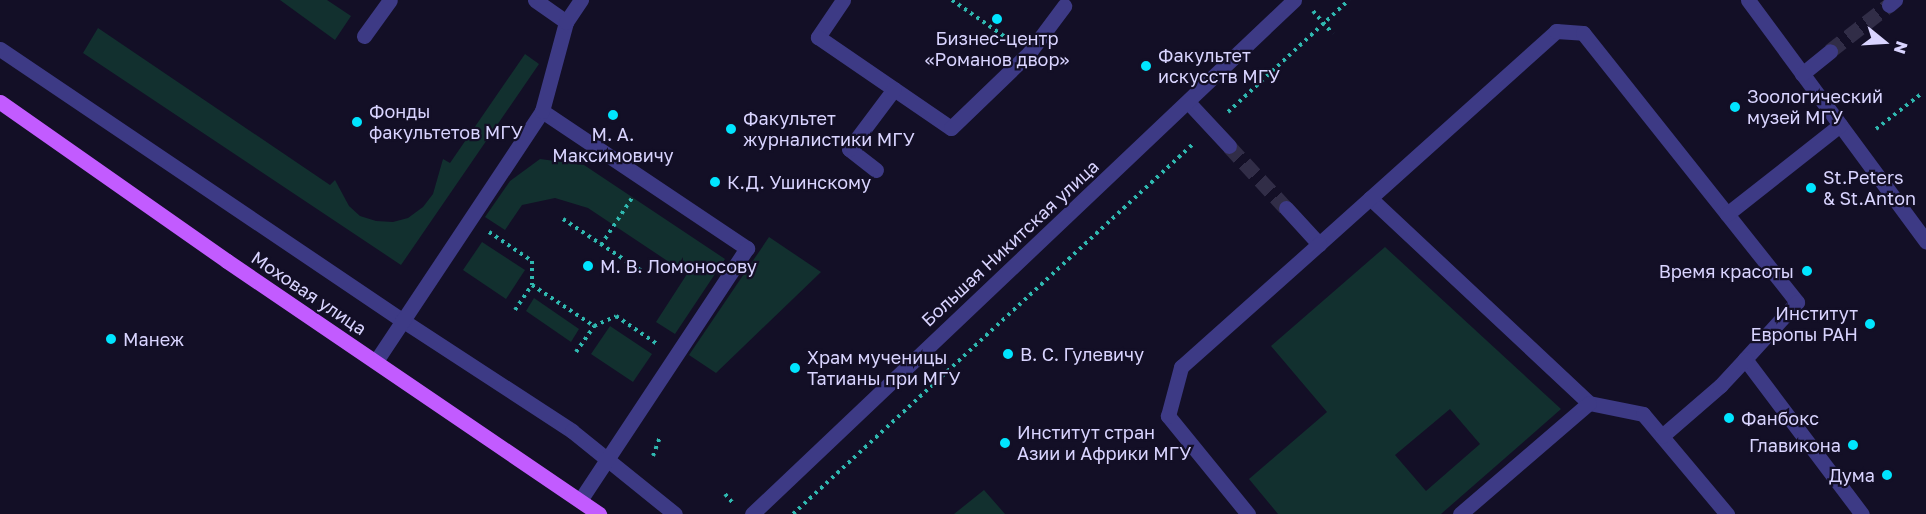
<!DOCTYPE html>
<meta charset="utf-8">
<style>
body{margin:0}
#map{position:relative;width:1926px;height:514px;overflow:hidden;background:#130f26;font-family:"Golos Text",sans-serif}
div>[style]{position:absolute}
.green>*{inset:0;background:#12302f}
.minor-tunnel>*{height:15px;margin-top:-7.5px;transform-origin:0;background:repeating-linear-gradient(90deg,#312d47 0 15px,transparent 0 23px)}
.path>*{height:4px;margin-top:-2px;transform-origin:0;background:repeating-linear-gradient(90deg,#2fb8b0 0 3px,transparent 0 7.5px)}
.minor>*{height:15px;margin:-7.5px;padding:0 7.5px;transform-origin:7.5px;border-radius:7.5px;background:#3d3a85}
.major>*{height:15px;margin:-7.5px;padding:0 7.5px;transform-origin:7.5px;border-radius:7.5px;background:#c25bff}
.dots>*{width:16px;height:16px;translate:-50% -50%;box-sizing:border-box;border:3px solid #130f26;border-radius:50%}
span{translate:-50% -50%;white-space:nowrap;text-align:center;line-height:1.15;-webkit-text-stroke:4.5px #130f26;paint-order:stroke}
.poi-label{font-size:18px;color:#d9d4ff}
.left{translate:0 -50%;text-align:left}
.right{translate:-100% -50%;text-align:right}
.street-label{font-size:18px;color:#d9d4ff}
.north{position:absolute;left:1854px;top:12px;width:60px;height:60px;-webkit-text-stroke:4px #130f26;paint-order:stroke;rotate:108deg;font-size:16px;font-weight:700;line-height:24px;text-align:center;color:#d9d4ff}
.north::after{content:'';display:block;margin:auto;width:21px;height:27px;background:#d9d4ff;clip-path:polygon(50% 0,100% 100%,50% 72%,0 100%)}
</style>
<div id="map">
<div class="green">
<div style="clip-path:polygon(280px 0,327px 0,351px 16px,335px 40px)"></div>
<div style="clip-path:polygon(98px 28px,330px 185px,335px 180px,349px 206px,360px 216px,376px 221px,393px 222px,408px 218px,423px 207px,433px 194px,443px 159px,450px 163px,525px 54px,539px 64px,401px 265px,83px 53px)"></div>
<div style="clip-path:polygon(540px 159px,584px 165px,725px 259px,675px 334px,656px 322px,687px 274px,588px 208px,555px 198px,522px 205px,505px 230px,485px 217px,510px 181px)"></div>
<div style="clip-path:polygon(769px 237px,821px 272px,716px 373px,689px 355px)"></div>
<div style="clip-path:polygon(482px 242px,525px 270px,506px 299px,463px 270px)"></div>
<div style="clip-path:polygon(evenodd,1385px 247px,1561px 409px,1441px 514px,1278px 514px,1249px 479px,1327px 412px,1271px 346px,1385px 247px,1450px 409px,1480px 444px,1426px 491px,1395px 455px,1450px 409px)"></div>
<div style="clip-path:polygon(534px 298px,579px 329px,571px 342px,526px 311px)"></div>
<div style="clip-path:polygon(610px 326px,652px 354px,633px 382px,591px 354px)"></div>
<div style="clip-path:polygon(984px 490px,1005px 514px,954px 514px)"></div>
</div>
<div class="minor-tunnel">
<div style="left:1830px;top:51px;width:75px;rotate:-37.9deg"></div>
<div style="left:1229px;top:146px;width:84px;rotate:47.4deg"></div>
</div>
<div class="path">
<div style="left:952px;top:0;width:72px;rotate:34.8deg"></div>
<div style="left:1313px;top:11px;width:30px;rotate:49deg"></div>
<div style="left:1228px;top:112px;width:165px;rotate:-42.8deg"></div>
<div style="left:1876px;top:129px;width:57px;rotate:-37.9deg"></div>
<div style="left:563px;top:219px;width:96px;rotate:33.5deg"></div>
<div style="left:489px;top:232px;width:52px;rotate:34deg"></div>
<div style="left:532px;top:261px;width:24px;rotate:90deg"></div>
<div style="left:532px;top:285px;width:74px;rotate:33.5deg"></div>
<div style="left:594px;top:326px;width:24px;rotate:-24deg"></div>
<div style="left:616px;top:316px;width:50px;rotate:34.3deg"></div>
<div style="left:601px;top:245px;width:56px;rotate:-56.6deg"></div>
<div style="left:515px;top:310px;width:30px;rotate:-56deg"></div>
<div style="left:576px;top:352px;width:32px;rotate:-55deg"></div>
<div style="left:653px;top:456px;width:20px;rotate:-70deg"></div>
<div style="left:725px;top:494px;width:11px;rotate:49deg"></div>
<div style="left:793px;top:514px;width:546px;rotate:-42.77deg"></div>
</div>
<div class="minor">
<div style="left:535px;top:0;width:38px;rotate:35deg"></div>
<div style="left:843px;top:0;width:45px;rotate:124deg"></div>
<div style="left:818px;top:37px;width:161px;rotate:34.4deg"></div>
<div style="left:951px;top:128px;width:108px;rotate:-43.9deg"></div>
<div style="left:1029px;top:53px;width:59px;rotate:-53.3deg"></div>
<div style="left:1748px;top:0;width:300px;rotate:53.6deg"></div>
<div style="left:1889px;top:5px;width:8px;rotate:-40deg"></div>
<div style="left:364px;top:36px;width:44px;rotate:-54.2deg"></div>
<div style="left:0;top:49px;width:485px;rotate:34deg"></div>
<div style="left:402px;top:320px;width:203px;rotate:33.1deg"></div>
<div style="left:572px;top:431px;width:132px;rotate:38.9deg"></div>
<div style="left:1802px;top:74px;width:36px;rotate:-39deg"></div>
<div style="left:1188px;top:102px;width:60px;rotate:47deg"></div>
<div style="left:542px;top:111px;width:247px;rotate:33.8deg"></div>
<div style="left:747px;top:248px;width:302px;rotate:123.5deg"></div>
<div style="left:876px;top:170px;width:34px;rotate:-142deg"></div>
<div style="left:849px;top:149px;width:75px;rotate:-53.1deg"></div>
<div style="left:1370px;top:198px;width:300px;rotate:43.1deg"></div>
<div style="left:1589px;top:403px;width:55px;rotate:11.5deg"></div>
<div style="left:1643px;top:414px;width:131px;rotate:50deg"></div>
<div style="left:1286px;top:208px;width:49px;rotate:47.5deg"></div>
<div style="left:1319px;top:244px;width:319px;rotate:-41.9deg"></div>
<div style="left:1556px;top:31px;width:27px;rotate:4deg"></div>
<div style="left:1583px;top:33px;width:344px;rotate:51.5deg"></div>
<div style="left:1797px;top:302px;width:77px;rotate:132.4deg"></div>
<div style="left:1745px;top:359px;width:194px;rotate:53deg"></div>
<div style="left:1727px;top:214px;width:144px;rotate:-38.2deg"></div>
<div style="left:376px;top:361px;width:300px;rotate:-56.4deg"></div>
<div style="left:542px;top:111px;width:92px;rotate:-74.9deg"></div>
<div style="left:566px;top:22px;width:27px;rotate:-56deg"></div>
<div style="left:1662px;top:436px;width:77px;rotate:-40.8deg"></div>
<div style="left:1720px;top:386px;width:37px;rotate:-47deg"></div>
<div style="left:752px;top:514px;width:747px;rotate:-43.48deg"></div>
<div style="left:1248px;top:514px;width:127px;rotate:-129.2deg"></div>
<div style="left:1168px;top:416px;width:51px;rotate:-75.1deg"></div>
<div style="left:1181px;top:367px;width:185px;rotate:-41.7deg"></div>
<div style="left:1460px;top:514px;width:170px;rotate:-40.7deg"></div>
</div>
<div class="major">
<div style="left:0;top:102px;width:277px;rotate:35deg"></div>
<div style="left:227px;top:261px;width:450px;rotate:34.2deg"></div>
</div>
<div class="dots">
<div style="left:997px;top:19px;background:#00e5ff"></div>
<div style="left:1146px;top:66px;background:#00e5ff"></div>
<div style="left:1735px;top:107px;background:#00e5ff"></div>
<div style="left:613px;top:115px;background:#00e5ff"></div>
<div style="left:357px;top:122px;background:#00e5ff"></div>
<div style="left:731px;top:129px;background:#00e5ff"></div>
<div style="left:715px;top:182px;background:#00e5ff"></div>
<div style="left:1811px;top:188px;background:#00e5ff"></div>
<div style="left:588px;top:266px;background:#00e5ff"></div>
<div style="left:1807px;top:271px;background:#00e5ff"></div>
<div style="left:1870px;top:324px;background:#00e5ff"></div>
<div style="left:111px;top:339px;background:#00e5ff"></div>
<div style="left:1008px;top:354px;background:#00e5ff"></div>
<div style="left:795px;top:368px;background:#00e5ff"></div>
<div style="left:1729px;top:418px;background:#00e5ff"></div>
<div style="left:1005px;top:443px;background:#00e5ff"></div>
<div style="left:1853px;top:445px;background:#00e5ff"></div>
<div style="left:1887px;top:475px;background:#00e5ff"></div>
</div>
<div class="poi-label">
<span style="left:997px;top:49px">Бизнес-центр<br>«Романов двор»</span>
<span class="left" style="left:1158px;top:66px">Факультет<br>искусств МГУ</span>
<span class="left" style="left:1747px;top:107px">Зоологический<br>музей МГУ</span>
<span class="left" style="left:369px;top:122px">Фонды<br>факультетов МГУ</span>
<span class="left" style="left:743px;top:129px">Факультет<br>журналистики МГУ</span>
<span style="left:613px;top:145px">М. А.<br>Максимовичу</span>
<span class="left" style="left:1823px;top:188px">St.Peters<br>&amp; St.Anton</span>
<span class="left" style="left:727px;top:182px">К.Д. Ушинскому</span>
<span class="left" style="left:600px;top:266px">М. В. Ломоносову</span>
<span class="right" style="left:1794px;top:271px">Время красоты</span>
<span class="right" style="left:1858px;top:324px">Институт<br>Европы РАН</span>
<span class="left" style="left:123px;top:339px">Манеж</span>
<span class="left" style="left:1020px;top:354px">В. С. Гулевичу</span>
<span class="left" style="left:807px;top:368px">Храм мученицы<br>Татианы при МГУ</span>
<span class="left" style="left:1741px;top:418px">Фанбокс</span>
<span class="left" style="left:1017px;top:443px">Институт стран<br>Азии и Африки МГУ</span>
<span class="right" style="left:1841px;top:445px">Главикона</span>
<span class="right" style="left:1875px;top:475px">Дума</span>
</div>
<div class="street-label">
<span style="left:1010px;top:243px;rotate:-43deg">Большая Никитская улица</span>
<span style="left:309px;top:293px;rotate:34deg">Моховая улица</span>
</div>
<div class="north">N</div>
</div>
